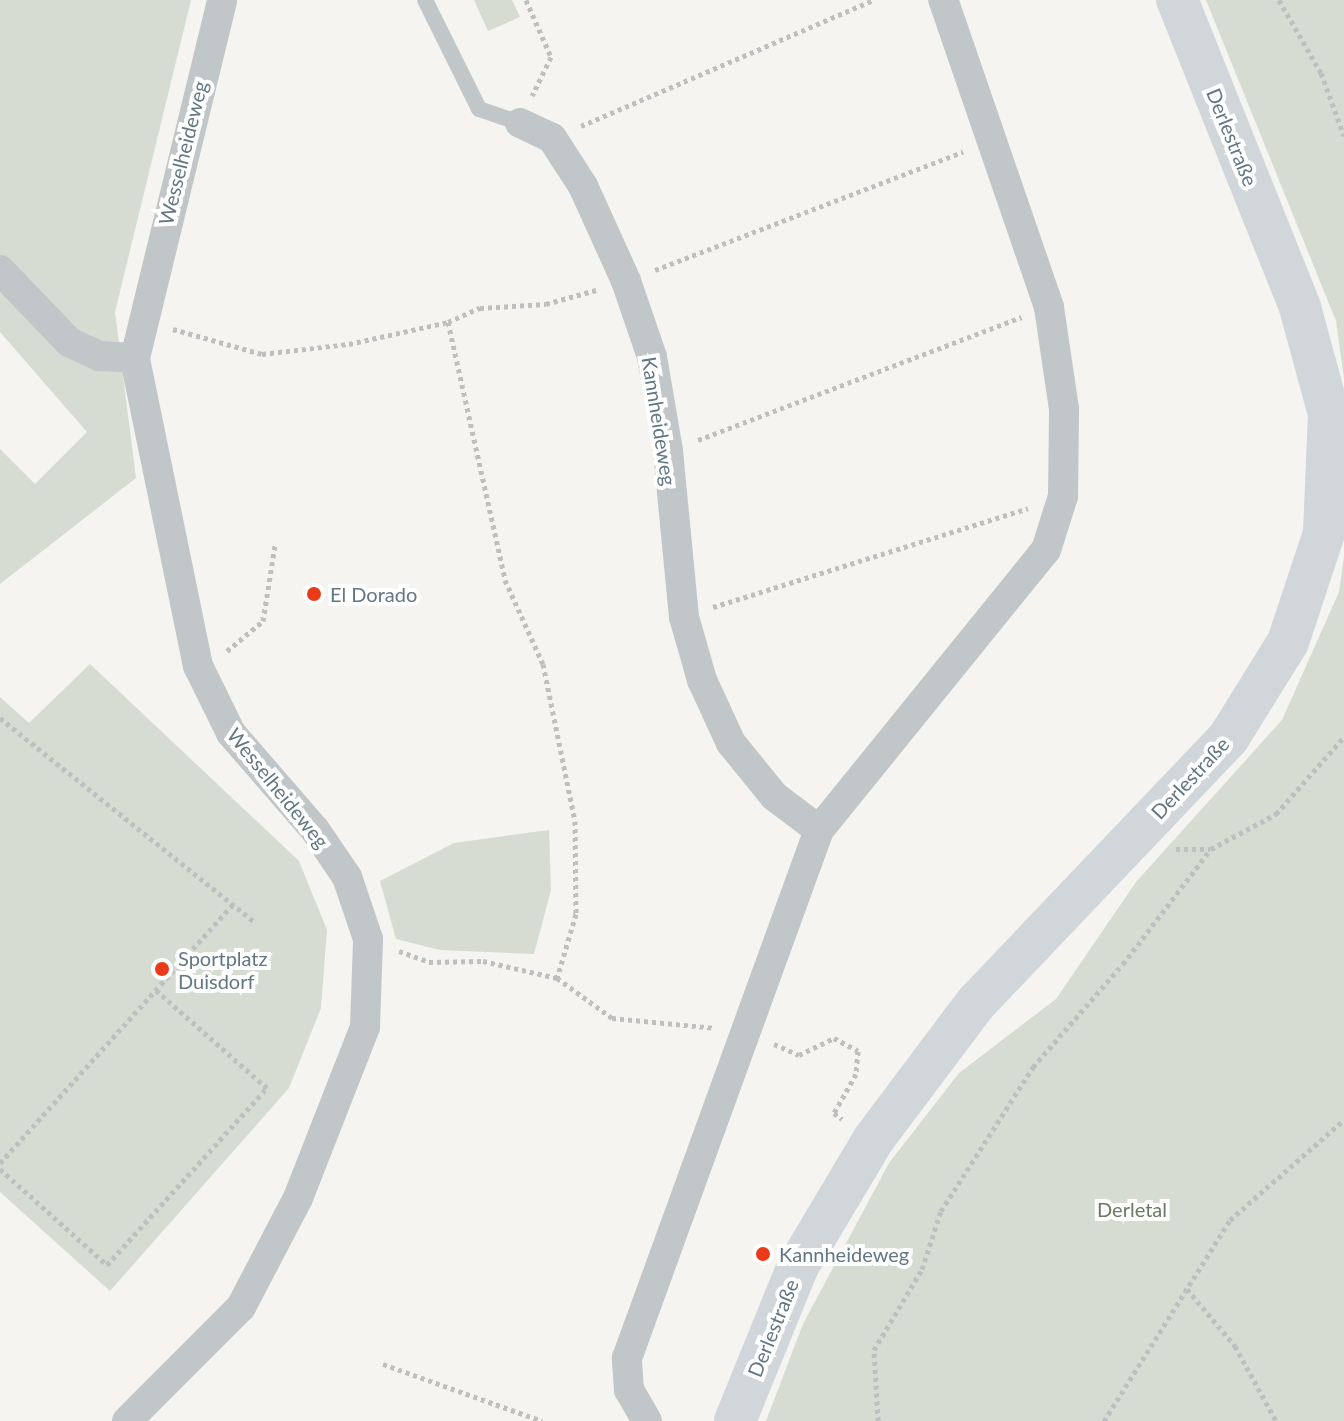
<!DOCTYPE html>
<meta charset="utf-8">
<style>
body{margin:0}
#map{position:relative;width:1344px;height:1421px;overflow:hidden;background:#f5f4f0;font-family:Lato,sans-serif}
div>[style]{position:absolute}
.green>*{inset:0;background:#d6dcd1}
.path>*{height:5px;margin-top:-2.5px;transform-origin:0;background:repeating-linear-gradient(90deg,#bdbfc1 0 4px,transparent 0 8px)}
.lane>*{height:16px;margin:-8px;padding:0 8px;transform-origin:8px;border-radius:8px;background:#c1c6c8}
.street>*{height:30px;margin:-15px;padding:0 15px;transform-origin:15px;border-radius:15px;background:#c1c6c8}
.secondary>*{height:42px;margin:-21px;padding:0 21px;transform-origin:21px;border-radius:21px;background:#d0d6da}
.dots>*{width:22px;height:22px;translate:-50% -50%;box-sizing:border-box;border:4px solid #fff;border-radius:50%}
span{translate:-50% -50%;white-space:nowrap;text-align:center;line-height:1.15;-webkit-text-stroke:8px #fff;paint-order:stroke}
.street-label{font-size:20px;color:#627783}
.poi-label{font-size:20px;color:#627783}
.left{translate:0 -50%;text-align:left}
.park-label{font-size:20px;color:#687a61}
</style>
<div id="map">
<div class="green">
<div style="clip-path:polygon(0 0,191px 0,115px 312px,136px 478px,0 584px,0 449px,35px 484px,87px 432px,0 332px)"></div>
<div style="clip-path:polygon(474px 0,512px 0,520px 17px,488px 31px)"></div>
<div style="clip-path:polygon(1206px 0,1344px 0,1344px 379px,1336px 321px)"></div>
<div style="clip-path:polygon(1344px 556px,1344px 1421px,766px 1421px,803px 1324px,889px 1163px,959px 1073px,1056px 999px,1136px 882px,1282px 720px,1339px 592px)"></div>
<div style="clip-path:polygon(90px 664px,299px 861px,327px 930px,321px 1008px,289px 1088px,110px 1291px,0 1192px,0 697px,29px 723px)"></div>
<div style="clip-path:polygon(549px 830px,551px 890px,534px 954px,440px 950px,396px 939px,380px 881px,454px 843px)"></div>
</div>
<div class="path">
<div style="left:526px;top:0;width:62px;rotate:66.3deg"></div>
<div style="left:551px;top:57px;width:43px;rotate:116deg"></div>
<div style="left:1279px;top:0;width:84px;rotate:60.1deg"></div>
<div style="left:1321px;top:73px;width:67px;rotate:69.9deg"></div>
<div style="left:581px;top:126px;width:319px;rotate:-23.3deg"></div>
<div style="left:655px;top:270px;width:330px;rotate:-21deg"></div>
<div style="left:448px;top:322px;width:264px;rotate:77.5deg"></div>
<div style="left:505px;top:580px;width:92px;rotate:65.7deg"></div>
<div style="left:543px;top:664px;width:160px;rotate:78.5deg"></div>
<div style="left:575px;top:821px;width:93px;rotate:89.4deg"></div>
<div style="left:576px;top:914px;width:67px;rotate:106.5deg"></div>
<div style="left:173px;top:329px;width:92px;rotate:15.7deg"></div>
<div style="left:262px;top:354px;width:88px;rotate:-6.6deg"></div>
<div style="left:349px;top:344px;width:101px;rotate:-12.5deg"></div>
<div style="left:448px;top:322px;width:35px;rotate:-24deg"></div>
<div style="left:480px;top:308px;width:66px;rotate:-3.5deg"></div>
<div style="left:546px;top:304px;width:52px;rotate:-15.6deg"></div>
<div style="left:698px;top:440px;width:346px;rotate:-20.8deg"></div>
<div style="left:713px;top:607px;width:330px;rotate:-17.4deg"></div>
<div style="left:227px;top:651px;width:47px;rotate:-39.8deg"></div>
<div style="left:263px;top:621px;width:77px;rotate:-81deg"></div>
<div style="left:0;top:718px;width:328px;rotate:38.7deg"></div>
<div style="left:1176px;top:849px;width:34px"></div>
<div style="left:399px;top:951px;width:32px;rotate:20deg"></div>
<div style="left:429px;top:962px;width:54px;rotate:-1.1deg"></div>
<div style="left:483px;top:961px;width:76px;rotate:12.9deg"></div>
<div style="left:557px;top:978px;width:68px;rotate:36deg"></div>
<div style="left:612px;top:1018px;width:103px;rotate:5.5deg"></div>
<div style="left:774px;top:1044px;width:27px;rotate:24deg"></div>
<div style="left:799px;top:1055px;width:39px;rotate:-26deg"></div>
<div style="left:834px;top:1038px;width:27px;rotate:28deg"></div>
<div style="left:858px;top:1051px;width:23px;rotate:95deg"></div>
<div style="left:856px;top:1074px;width:45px;rotate:119.4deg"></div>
<div style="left:834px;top:1113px;width:10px;rotate:37deg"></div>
<div style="left:0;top:1163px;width:348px;rotate:-48deg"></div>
<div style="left:0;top:1169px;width:144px;rotate:41.9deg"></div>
<div style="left:107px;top:1265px;width:239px;rotate:-47.9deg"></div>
<div style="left:267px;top:1088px;width:148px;rotate:-138.6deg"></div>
<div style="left:1187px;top:1289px;width:75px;rotate:49.9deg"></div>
<div style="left:1235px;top:1346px;width:85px;rotate:61.3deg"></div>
<div style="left:383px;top:1364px;width:169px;rotate:19.7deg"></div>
<div style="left:878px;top:1421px;width:71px;rotate:-93.2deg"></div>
<div style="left:874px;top:1350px;width:94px;rotate:-59.3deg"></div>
<div style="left:922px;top:1269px;width:61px;rotate:-71.9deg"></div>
<div style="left:941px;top:1211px;width:171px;rotate:-57.4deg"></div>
<div style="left:1033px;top:1067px;width:137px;rotate:-48.9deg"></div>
<div style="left:1123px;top:964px;width:145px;rotate:-52.6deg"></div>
<div style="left:1211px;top:849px;width:74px;rotate:-28.3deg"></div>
<div style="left:1276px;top:814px;width:103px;rotate:-48.6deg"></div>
<div style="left:1104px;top:1421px;width:237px;rotate:-57.9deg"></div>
<div style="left:1230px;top:1220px;width:152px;rotate:-41.3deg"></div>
</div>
<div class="lane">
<div style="left:425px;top:0;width:122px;rotate:63.6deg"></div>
<div style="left:479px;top:109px;width:43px;rotate:18.9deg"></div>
</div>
<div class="street">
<div style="left:520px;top:123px;width:35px;rotate:25deg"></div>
<div style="left:552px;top:138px;width:57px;rotate:57.1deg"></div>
<div style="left:583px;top:186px;width:104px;rotate:65.6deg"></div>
<div style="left:626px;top:281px;width:80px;rotate:71.1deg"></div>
<div style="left:652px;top:357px;width:95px;rotate:80.3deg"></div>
<div style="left:668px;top:451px;width:167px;rotate:84.5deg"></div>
<div style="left:684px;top:617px;width:66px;rotate:74.1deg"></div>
<div style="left:702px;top:680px;width:69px;rotate:65.3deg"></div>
<div style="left:731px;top:743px;width:68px;rotate:50.9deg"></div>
<div style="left:774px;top:796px;width:56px;rotate:37.1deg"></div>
<div style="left:0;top:270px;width:100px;rotate:46.2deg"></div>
<div style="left:69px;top:342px;width:33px;rotate:25deg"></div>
<div style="left:99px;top:356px;width:36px;rotate:3deg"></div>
<div style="left:127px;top:1421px;width:161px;rotate:-45deg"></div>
<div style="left:241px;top:1307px;width:123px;rotate:-62.4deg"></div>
<div style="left:298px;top:1198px;width:184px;rotate:-68.6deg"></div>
<div style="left:365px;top:1027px;width:88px;rotate:-88deg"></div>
<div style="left:368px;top:939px;width:65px;rotate:-108.7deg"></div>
<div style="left:347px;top:877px;width:57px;rotate:-124.2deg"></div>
<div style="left:315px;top:830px;width:128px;rotate:-130.9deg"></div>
<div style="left:231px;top:733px;width:75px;rotate:-116.2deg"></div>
<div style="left:198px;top:666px;width:314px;rotate:-101.6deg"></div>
<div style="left:135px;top:358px;width:368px;rotate:-76.3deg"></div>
<div style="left:647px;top:1421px;width:36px;rotate:-120deg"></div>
<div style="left:629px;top:1390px;width:32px;rotate:-94deg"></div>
<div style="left:627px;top:1358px;width:562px;rotate:-70.02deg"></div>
<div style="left:819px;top:830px;width:360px;rotate:-51deg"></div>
<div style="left:1046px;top:550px;width:57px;rotate:-72.5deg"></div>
<div style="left:1063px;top:496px;width:87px;rotate:-89.3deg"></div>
<div style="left:1064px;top:409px;width:103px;rotate:-98.4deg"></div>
<div style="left:1049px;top:307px;width:325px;rotate:-109deg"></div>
</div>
<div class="secondary">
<div style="left:735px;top:1421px;width:167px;rotate:-67.9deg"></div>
<div style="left:798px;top:1266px;width:147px;rotate:-59.2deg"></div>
<div style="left:873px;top:1140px;width:171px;rotate:-53.1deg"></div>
<div style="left:976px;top:1003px;width:367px;rotate:-46.4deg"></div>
<div style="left:1229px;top:737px;width:112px;rotate:-58.2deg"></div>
<div style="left:1288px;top:642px;width:115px;rotate:-71.7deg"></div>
<div style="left:1324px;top:533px;width:119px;rotate:-87.6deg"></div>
<div style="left:1329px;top:414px;width:111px;rotate:-105.2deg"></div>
<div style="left:1300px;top:307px;width:331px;rotate:-111.8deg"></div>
</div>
<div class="dots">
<div style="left:314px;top:594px;background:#eb3a1a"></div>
<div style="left:162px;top:969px;background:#eb3a1a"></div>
<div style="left:763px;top:1254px;background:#eb3a1a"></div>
</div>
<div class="street-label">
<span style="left:1232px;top:137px;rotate:68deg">Derlestraße</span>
<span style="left:183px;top:153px;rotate:-76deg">Wesselheideweg</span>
<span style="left:659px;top:421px;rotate:81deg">Kannheideweg</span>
<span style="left:1190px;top:778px;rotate:-47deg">Derlestraße</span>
<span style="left:278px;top:788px;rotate:51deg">Wesselheideweg</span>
<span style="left:773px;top:1328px;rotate:-68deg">Derlestraße</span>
</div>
<div class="poi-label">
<span class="left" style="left:330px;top:594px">El Dorado</span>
<span class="left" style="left:178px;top:970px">Sportplatz<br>Duisdorf</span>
<span class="left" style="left:779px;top:1254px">Kannheideweg</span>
</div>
<div class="park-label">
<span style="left:1132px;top:1209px">Derletal</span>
</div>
</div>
